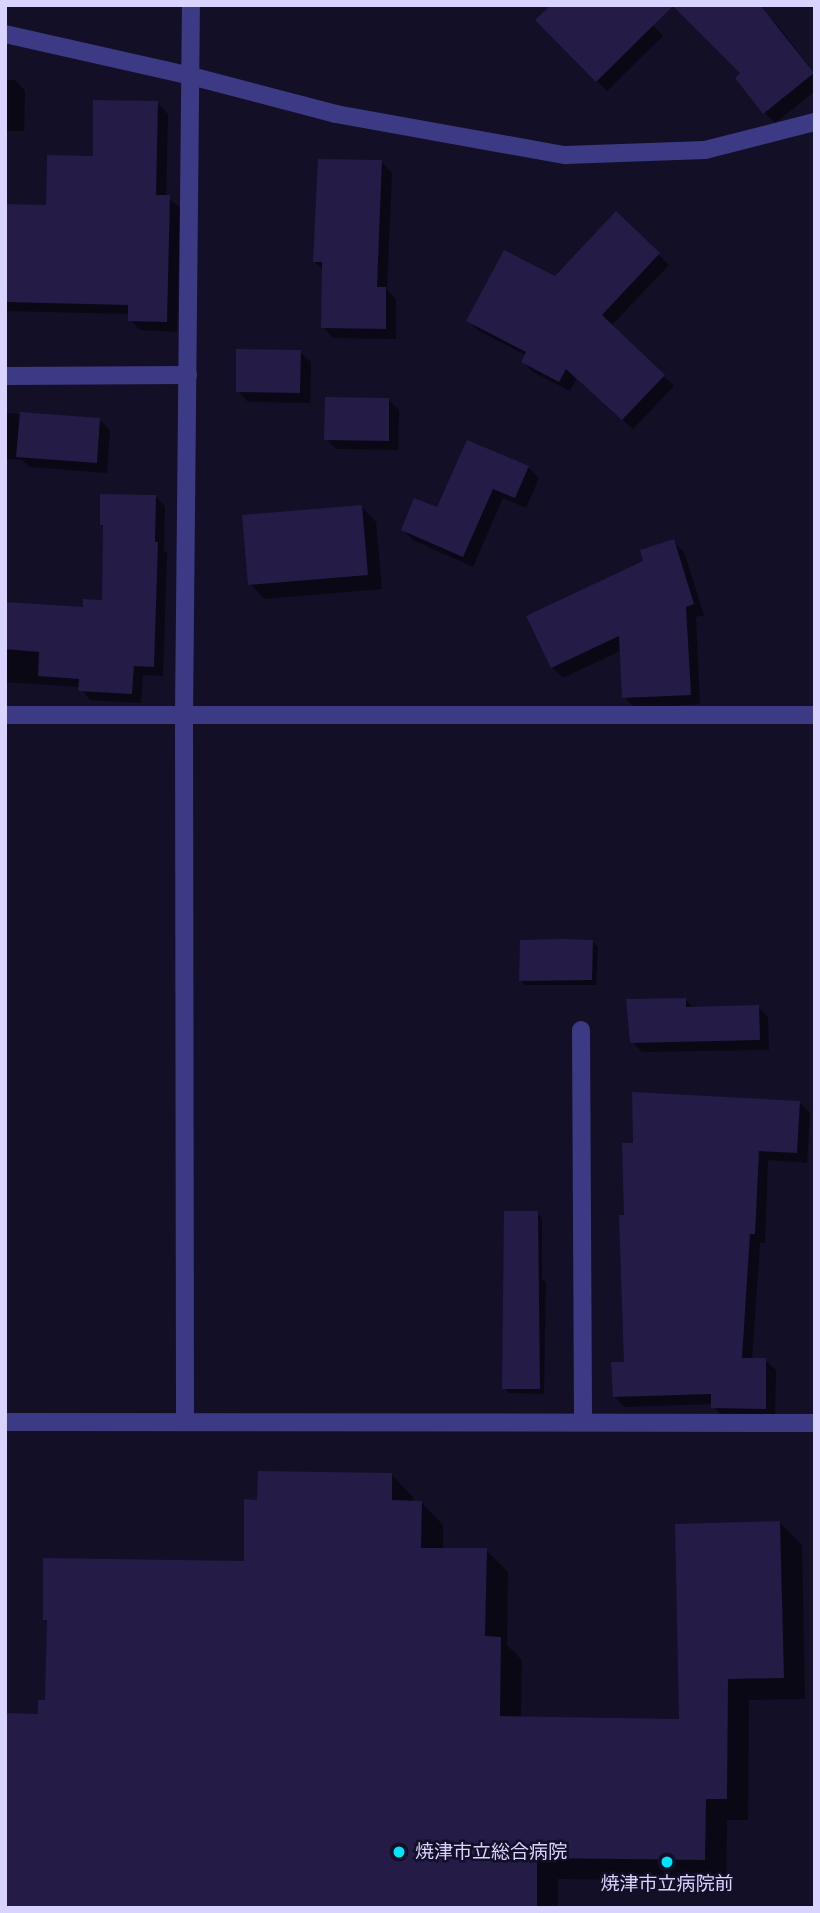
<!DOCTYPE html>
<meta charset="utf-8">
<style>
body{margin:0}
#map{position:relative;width:820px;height:1913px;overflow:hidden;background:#130f26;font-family:Arial,"Noto Sans JP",sans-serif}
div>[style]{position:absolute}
.shadow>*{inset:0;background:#0007}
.building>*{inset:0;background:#241b47}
.minor>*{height:18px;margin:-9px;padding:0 9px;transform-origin:9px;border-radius:9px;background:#3d3a85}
.dots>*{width:19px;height:19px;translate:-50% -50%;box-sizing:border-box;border:4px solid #130f26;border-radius:50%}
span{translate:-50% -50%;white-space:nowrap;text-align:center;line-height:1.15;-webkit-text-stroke:5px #130f26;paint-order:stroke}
.poi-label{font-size:19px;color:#d9d4ff}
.left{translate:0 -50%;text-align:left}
.frame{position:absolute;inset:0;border:7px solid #d9d4ff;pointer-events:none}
</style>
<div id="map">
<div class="shadow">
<div style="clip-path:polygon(633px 5px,663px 36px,607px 91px,538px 20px)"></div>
<div style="clip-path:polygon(758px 5px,779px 27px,815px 74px,815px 91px,775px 123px,765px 113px)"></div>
<div style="clip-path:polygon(5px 80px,15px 80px,25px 91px,24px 131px,5px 131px)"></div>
<div style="clip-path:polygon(157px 103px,168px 114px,166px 197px,180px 207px,177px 332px,140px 330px,130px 320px,130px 314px,5px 311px,5px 206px,48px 206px)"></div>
<div style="clip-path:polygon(382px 162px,392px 173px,387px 290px,396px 299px,396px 339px,333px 338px,323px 327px,324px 271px,315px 262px)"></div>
<div style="clip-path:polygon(616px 214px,669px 265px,611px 326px,674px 386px,633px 429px,577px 378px,570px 391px,533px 372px,523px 362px,526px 355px,479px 331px,468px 321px,555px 278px)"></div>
<div style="clip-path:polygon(300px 352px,311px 362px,310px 403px,248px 402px,238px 391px)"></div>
<div style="clip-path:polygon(389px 400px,399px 410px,398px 450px,336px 449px,326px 439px)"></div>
<div style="clip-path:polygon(5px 413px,99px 420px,110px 430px,107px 473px,29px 467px,22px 460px,5px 459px)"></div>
<div style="clip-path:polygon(528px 467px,539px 478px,526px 508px,503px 498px,473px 567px,413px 540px,403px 530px,438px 510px)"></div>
<div style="clip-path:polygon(155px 496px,165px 506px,164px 551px,167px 553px,163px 676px,143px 675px,141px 703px,90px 700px,80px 687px,5px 682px,5px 603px,84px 608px,104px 602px,105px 528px,102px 525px)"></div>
<div style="clip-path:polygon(362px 507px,376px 522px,382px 589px,265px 599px,250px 584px)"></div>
<div style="clip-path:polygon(673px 541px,684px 552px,704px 615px,696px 617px,700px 704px,635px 708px,624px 697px,622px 650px,563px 678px,552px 667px,645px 562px)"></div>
<div style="clip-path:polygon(593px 942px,598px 947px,596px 985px,525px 985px,520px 980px)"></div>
<div style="clip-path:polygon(685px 999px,694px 1008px,758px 1007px,768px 1017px,769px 1050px,642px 1052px,632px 1042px)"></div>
<div style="clip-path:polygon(800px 1103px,810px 1113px,807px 1163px,768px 1160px,765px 1243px,760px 1243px,752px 1360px,765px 1360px,776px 1370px,775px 1418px,723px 1418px,713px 1404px,625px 1407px,614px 1396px,626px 1364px,626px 1217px,635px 1145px)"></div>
<div style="clip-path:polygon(537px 1213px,542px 1218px,542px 1279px,546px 1282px,544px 1394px,509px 1393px,504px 1388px)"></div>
<div style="clip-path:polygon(392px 1475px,413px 1497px,413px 1503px,422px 1503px,443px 1525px,443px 1550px,486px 1550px,508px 1572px,507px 1645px,522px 1660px,521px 1718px,681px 1720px,780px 1523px,802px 1545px,805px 1699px,749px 1700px,748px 1820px,727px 1820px,726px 1881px,558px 1879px,558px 1908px,5px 1908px,40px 1715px,47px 1702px,48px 1623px,44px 1619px,245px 1563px,259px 1502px)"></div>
</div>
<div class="building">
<div style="clip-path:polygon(551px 5px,760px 5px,814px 73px,763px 114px,735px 78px,740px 73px,673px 6px,596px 82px,535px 20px)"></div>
<div style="clip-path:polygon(93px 100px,158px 101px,156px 195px,170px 195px,167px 322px,128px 321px,128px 305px,5px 302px,5px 204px,46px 205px,47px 155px,93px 156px)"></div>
<div style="clip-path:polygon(318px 159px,382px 160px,377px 287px,386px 287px,386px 329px,321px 328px,322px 262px,313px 262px)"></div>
<div style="clip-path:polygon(616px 211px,660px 253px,602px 315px,665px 375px,622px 420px,566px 369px,559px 382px,521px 362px,526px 352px,466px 321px,504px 250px,555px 276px)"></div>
<div style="clip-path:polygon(236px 349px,301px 350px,300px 393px,236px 392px)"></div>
<div style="clip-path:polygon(325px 397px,389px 398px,389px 441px,324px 440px)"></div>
<div style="clip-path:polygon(20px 412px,100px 418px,97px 463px,16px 457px)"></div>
<div style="clip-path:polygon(467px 440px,529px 466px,515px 498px,493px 489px,463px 557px,401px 530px,414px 498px,437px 507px)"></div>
<div style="clip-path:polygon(100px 494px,156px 495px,155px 542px,158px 542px,154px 667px,134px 666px,132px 694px,78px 691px,79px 679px,38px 676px,39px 652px,5px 649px,5px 602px,83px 607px,83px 599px,102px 600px,103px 525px,100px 525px)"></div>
<div style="clip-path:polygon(362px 505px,368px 575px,248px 585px,242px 515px)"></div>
<div style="clip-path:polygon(674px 539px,694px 604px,686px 607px,691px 695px,622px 698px,619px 636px,551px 668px,526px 616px,643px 561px,640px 550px)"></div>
<div style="clip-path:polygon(561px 939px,593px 940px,592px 980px,519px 981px,520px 940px)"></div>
<div style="clip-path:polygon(686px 998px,686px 1007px,759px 1005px,760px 1040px,630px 1043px,626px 999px)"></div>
<div style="clip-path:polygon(632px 1092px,800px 1101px,797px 1153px,759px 1151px,755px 1234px,750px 1234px,742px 1358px,766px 1358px,766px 1409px,711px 1408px,711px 1394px,613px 1397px,611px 1362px,624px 1362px,619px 1215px,624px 1215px,622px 1143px,633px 1143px)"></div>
<div style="clip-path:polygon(504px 1211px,538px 1211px,540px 1389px,502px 1389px)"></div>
<div style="clip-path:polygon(258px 1471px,392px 1473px,392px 1500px,422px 1501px,421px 1548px,487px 1548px,485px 1636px,501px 1637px,500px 1716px,679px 1719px,675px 1524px,780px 1521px,784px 1678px,728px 1679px,727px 1799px,706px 1799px,705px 1860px,537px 1858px,537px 1908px,5px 1908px,5px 1713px,38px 1714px,38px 1700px,45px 1700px,47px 1620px,43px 1620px,43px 1558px,244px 1561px,244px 1499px,257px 1500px)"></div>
</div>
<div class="minor">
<div style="left:5px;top:34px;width:191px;rotate:12.7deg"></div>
<div style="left:191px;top:76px;width:150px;rotate:14.7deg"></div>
<div style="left:336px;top:114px;width:233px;rotate:10.2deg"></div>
<div style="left:565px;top:155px;width:140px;rotate:-2deg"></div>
<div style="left:705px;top:150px;width:114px;rotate:-14.3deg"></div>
<div style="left:5px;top:376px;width:183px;rotate:-0.3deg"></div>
<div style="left:5px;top:715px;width:810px"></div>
<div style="left:581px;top:1030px;width:391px;rotate:89.7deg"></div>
<div style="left:185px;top:1421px;width:706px;rotate:-90.08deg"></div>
<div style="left:184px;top:715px;width:710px;rotate:-89.44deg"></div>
<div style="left:5px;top:1422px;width:810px;rotate:0.07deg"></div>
</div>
<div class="dots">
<div style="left:399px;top:1852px;background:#00e5ff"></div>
<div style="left:667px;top:1862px;background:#00e5ff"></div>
</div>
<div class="poi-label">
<span class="left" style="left:415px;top:1852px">焼津市立総合病院</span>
<span style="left:667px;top:1884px">焼津市立病院前</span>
</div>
<div class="frame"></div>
</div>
